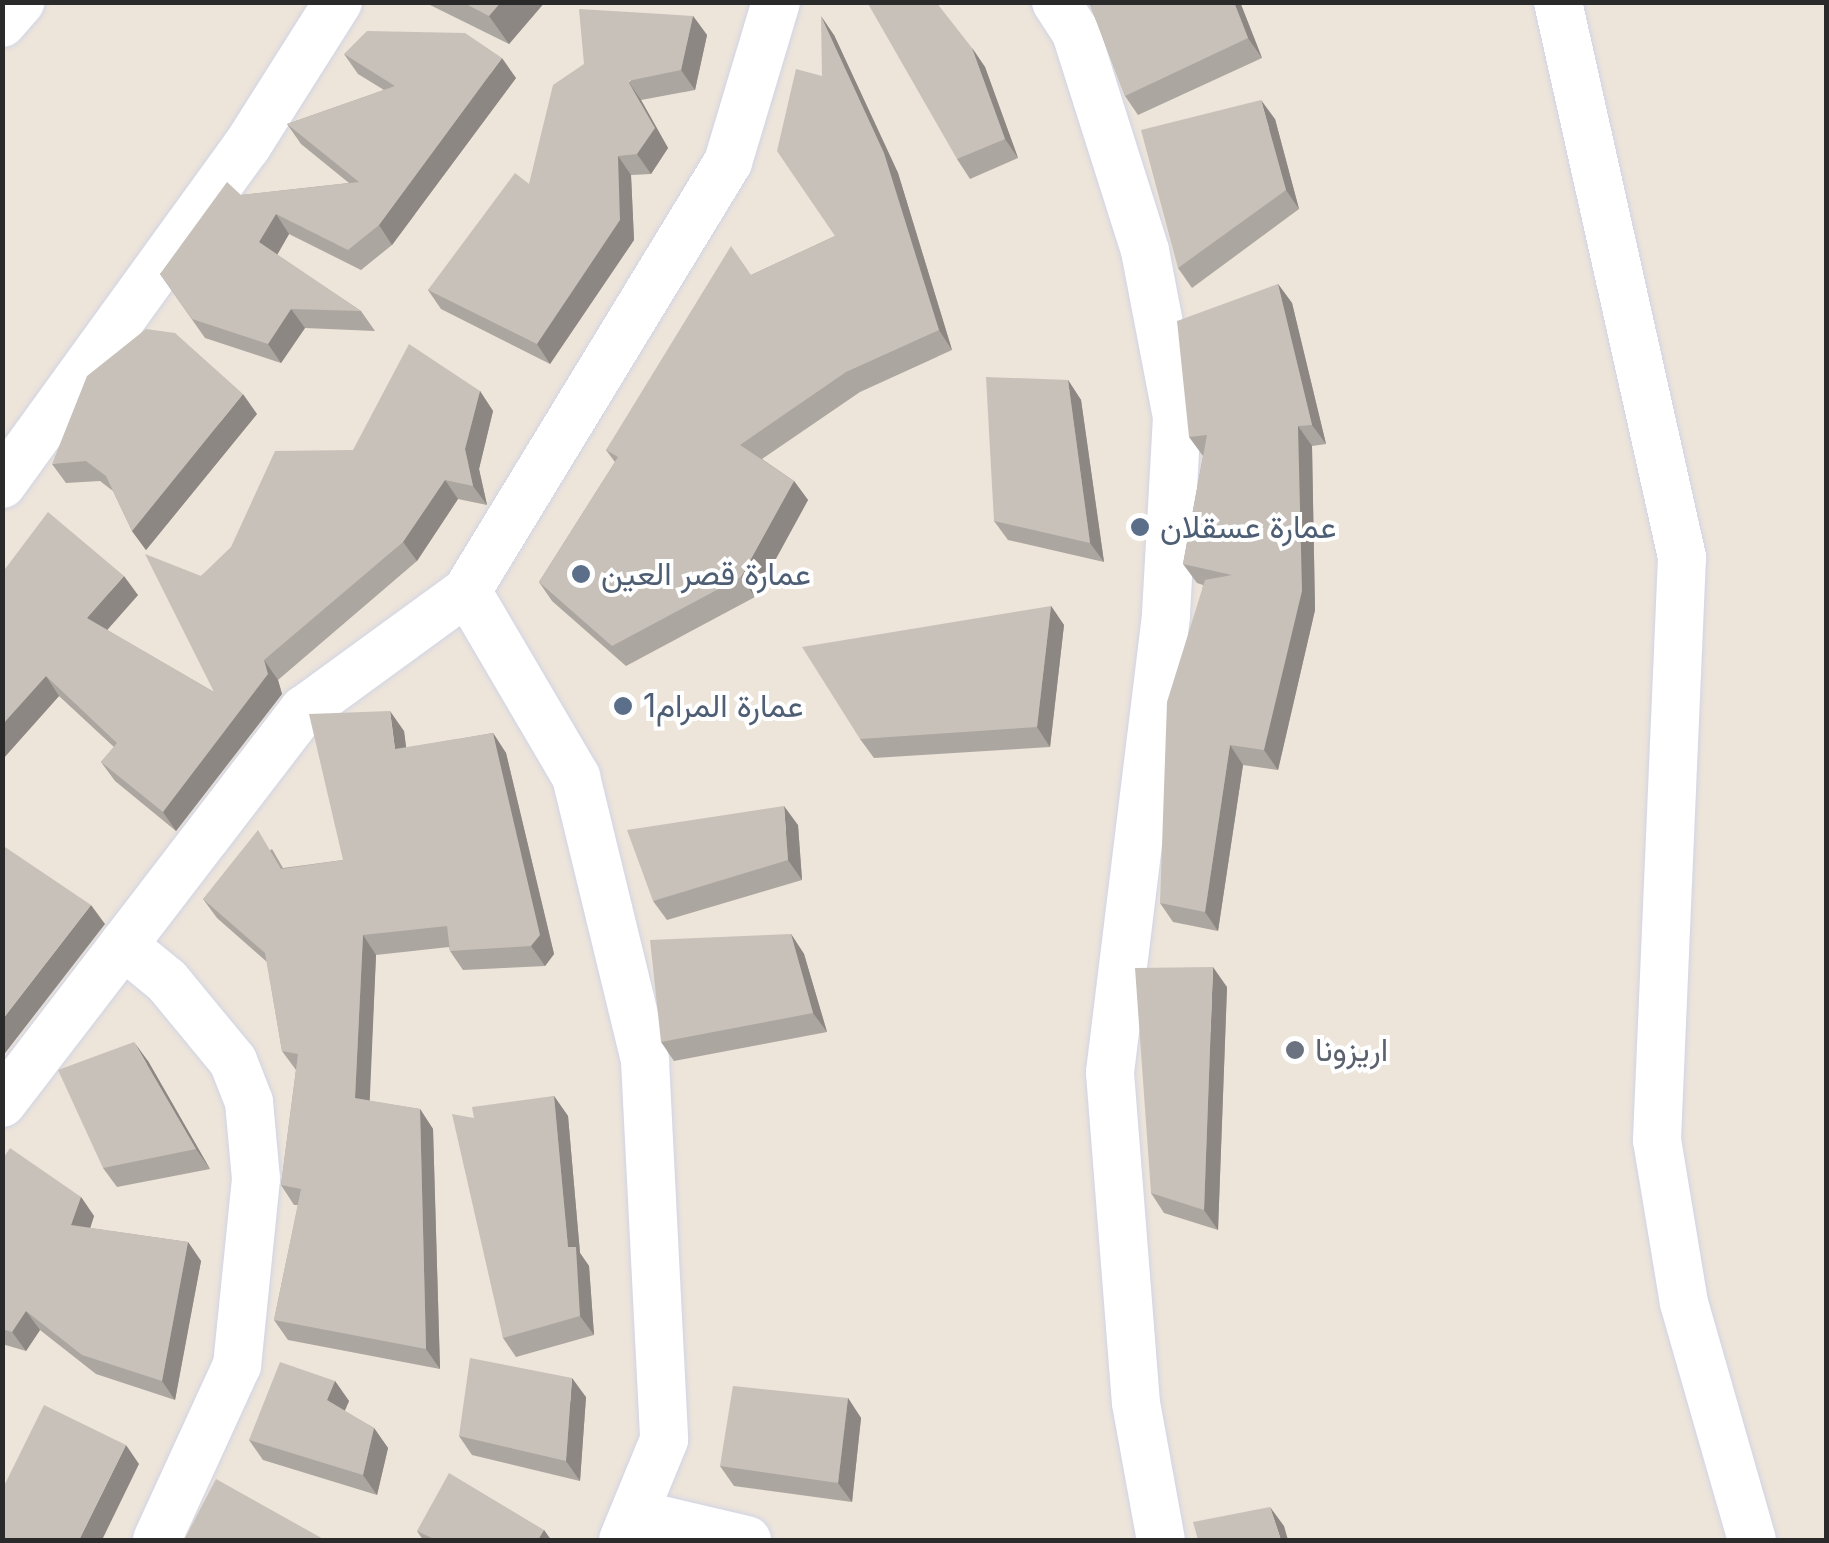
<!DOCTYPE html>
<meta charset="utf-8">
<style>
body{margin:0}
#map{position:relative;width:1829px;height:1543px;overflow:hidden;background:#ede4da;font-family:Inter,Vazirmatn,sans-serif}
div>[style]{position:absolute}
.roads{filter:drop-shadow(0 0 2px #d0d4e4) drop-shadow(0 0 2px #d0d4e4)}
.minor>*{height:48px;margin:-24px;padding:0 24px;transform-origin:24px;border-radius:24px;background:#fff}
.wall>*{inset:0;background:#aca6a0}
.shaded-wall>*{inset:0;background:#8c8782}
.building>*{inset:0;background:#c8c1ba}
.dots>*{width:28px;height:28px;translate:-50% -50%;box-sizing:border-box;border:5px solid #fff;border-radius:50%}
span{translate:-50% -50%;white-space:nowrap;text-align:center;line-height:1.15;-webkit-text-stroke:8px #fff;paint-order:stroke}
.service-label{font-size:32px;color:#4e5e75}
.left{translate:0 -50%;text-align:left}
.worship-label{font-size:32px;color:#5b616d}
.frame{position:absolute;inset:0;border:5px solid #2a2a2a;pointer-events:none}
</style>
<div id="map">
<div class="roads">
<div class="minor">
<div style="left:1056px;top:2px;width:37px;rotate:57deg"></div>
<div style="left:1076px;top:33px;width:229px;rotate:72.4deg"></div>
<div style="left:1145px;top:251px;width:169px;rotate:79.1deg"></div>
<div style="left:1177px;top:417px;width:199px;rotate:93.2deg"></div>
<div style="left:1166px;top:616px;width:460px;rotate:97deg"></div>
<div style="left:1110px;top:1073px;width:331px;rotate:85.5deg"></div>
<div style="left:1136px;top:1403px;width:139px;rotate:79.7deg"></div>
<div style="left:1558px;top:2px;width:569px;rotate:77.41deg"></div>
<div style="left:1682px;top:557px;width:584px;rotate:92.46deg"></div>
<div style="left:1657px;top:1140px;width:165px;rotate:80.6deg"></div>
<div style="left:1684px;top:1303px;width:247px;rotate:74deg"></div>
<div style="left:2px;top:23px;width:28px;rotate:-49deg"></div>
<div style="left:2px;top:484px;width:417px;rotate:-54.1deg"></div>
<div style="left:247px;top:146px;width:170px;rotate:-57.7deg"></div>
<div style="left:467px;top:591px;width:216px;rotate:59.6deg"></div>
<div style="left:576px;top:777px;width:292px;rotate:76.3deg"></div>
<div style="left:645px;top:1061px;width:379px;rotate:87.1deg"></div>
<div style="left:664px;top:1440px;width:108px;rotate:112.3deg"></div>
<div style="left:123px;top:945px;width:57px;rotate:39.3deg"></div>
<div style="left:167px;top:981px;width:104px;rotate:50.5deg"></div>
<div style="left:233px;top:1061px;width:44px;rotate:68.7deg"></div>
<div style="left:249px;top:1102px;width:77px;rotate:84.8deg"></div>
<div style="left:256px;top:1179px;width:187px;rotate:95.8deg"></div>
<div style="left:237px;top:1365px;width:192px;rotate:114.6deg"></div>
<div style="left:2px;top:1103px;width:496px;rotate:-52.5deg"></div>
<div style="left:304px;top:710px;width:202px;rotate:-36.1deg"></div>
<div style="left:467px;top:591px;width:502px;rotate:-58.68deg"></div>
<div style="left:728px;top:162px;width:167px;rotate:-73.3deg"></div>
<div style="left:636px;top:1514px;width:114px;rotate:13.2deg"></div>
</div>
</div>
<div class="wall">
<div style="clip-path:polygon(424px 2px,545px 2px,509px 44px)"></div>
<div style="clip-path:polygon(1089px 2px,1240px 2px,1262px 58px,1138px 115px,1125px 96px)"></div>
<div style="clip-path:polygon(693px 16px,707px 35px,695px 90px,641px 100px,668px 148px,651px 174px,631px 175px,634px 240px,550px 364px,441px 309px,428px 290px)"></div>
<div style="clip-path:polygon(834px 35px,898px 173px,952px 350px,860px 392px,762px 459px,794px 481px,808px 500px,755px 597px,626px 666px,552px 601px,539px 582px,615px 462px,606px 450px,751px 275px,835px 236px,822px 76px)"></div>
<div style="clip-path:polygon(972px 48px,985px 67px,1018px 158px,970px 179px,957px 159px)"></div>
<div style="clip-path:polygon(344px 54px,516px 78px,392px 245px,361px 270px,289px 234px,277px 255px,361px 311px,375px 331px,305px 328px,281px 363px,205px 338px,160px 274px,241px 195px,349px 183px,301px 144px,287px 124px,384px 90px,358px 74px)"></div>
<div style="clip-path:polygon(1275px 119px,1299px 209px,1192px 288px,1178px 268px)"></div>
<div style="clip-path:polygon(1278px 284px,1292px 303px,1326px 444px,1312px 446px,1315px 610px,1278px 770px,1243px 765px,1218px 931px,1173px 922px,1160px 903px,1203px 585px,1197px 583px,1183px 564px,1203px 456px,1189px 437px)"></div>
<div style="clip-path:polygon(1068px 380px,1081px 400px,1104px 562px,1008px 540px,994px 521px)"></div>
<div style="clip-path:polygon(480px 391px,493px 411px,479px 469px,487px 505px,458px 499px,417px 561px,278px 680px,282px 694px,176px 831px,115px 781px,101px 762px,114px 747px,59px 696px,2px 760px,2px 573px,138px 595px,107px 630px,214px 692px,201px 576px,353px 450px)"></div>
<div style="clip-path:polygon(257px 414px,146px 550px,132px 531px,113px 491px,100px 481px,66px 483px,52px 464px)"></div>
<div style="clip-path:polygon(1051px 606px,1064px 625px,1050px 747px,874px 758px,860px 739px)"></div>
<div style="clip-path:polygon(404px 731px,406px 748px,493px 733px,506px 753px,554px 954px,545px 966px,463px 970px,450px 951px,449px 947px,376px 955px,369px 1101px,420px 1109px,433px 1129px,440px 1369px,288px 1340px,274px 1320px,298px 1205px,294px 1205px,281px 1185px,296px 1070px,282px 1051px,267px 962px,217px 918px,203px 899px,272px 849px,283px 868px,343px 860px)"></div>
<div style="clip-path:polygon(798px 825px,802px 880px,667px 920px,653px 901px)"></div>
<div style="clip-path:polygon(791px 934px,804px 954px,827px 1032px,674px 1061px,661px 1042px)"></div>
<div style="clip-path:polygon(1227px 987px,1218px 1230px,1164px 1213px,1151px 1193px)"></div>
<div style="clip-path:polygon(148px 1061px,210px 1169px,117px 1187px,103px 1168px)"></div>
<div style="clip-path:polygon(554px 1096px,568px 1116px,580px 1253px,589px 1266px,594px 1335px,516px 1357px,503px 1338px,474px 1118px)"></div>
<div style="clip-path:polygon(2px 1160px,81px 1197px,94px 1216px,90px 1228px,188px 1242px,201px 1261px,175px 1400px,96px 1374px,40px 1330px,26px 1351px,2px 1344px)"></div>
<div style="clip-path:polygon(335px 1381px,349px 1401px,344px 1411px,374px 1428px,388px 1448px,377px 1495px,263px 1460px,249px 1440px)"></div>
<div style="clip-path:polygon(586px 1397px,580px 1481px,472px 1455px,459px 1436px)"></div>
<div style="clip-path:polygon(848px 1398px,861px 1418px,852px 1502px,734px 1486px,720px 1466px)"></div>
<div style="clip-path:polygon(544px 1530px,551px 1540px,423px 1540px,417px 1531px)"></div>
</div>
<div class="shaded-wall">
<div style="clip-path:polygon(501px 2px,545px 2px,509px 44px,489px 16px)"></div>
<div style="clip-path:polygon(1234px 2px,1240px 2px,1262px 58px,1248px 38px)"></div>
<div style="clip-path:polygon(693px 16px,707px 35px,695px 90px,681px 70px)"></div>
<div style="clip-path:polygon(821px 16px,834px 35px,898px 173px,952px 350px,939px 330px)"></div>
<div style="clip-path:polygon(972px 48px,985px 67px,1018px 158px,1005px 139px)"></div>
<div style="clip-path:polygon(502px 58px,516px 78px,392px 245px,379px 225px)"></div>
<div style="clip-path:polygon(628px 81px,641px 100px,668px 148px,651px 174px,637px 154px)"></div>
<div style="clip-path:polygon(1261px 100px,1275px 119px,1299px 209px,1286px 190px)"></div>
<div style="clip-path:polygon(618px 156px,631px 175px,634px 240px,550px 364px,537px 344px)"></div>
<div style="clip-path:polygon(276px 214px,289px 234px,273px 262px,259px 242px)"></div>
<div style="clip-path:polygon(1278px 284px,1292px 303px,1326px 444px,1312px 425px)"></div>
<div style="clip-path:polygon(291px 309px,305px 328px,281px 363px,268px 344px)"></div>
<div style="clip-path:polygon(1068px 380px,1081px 400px,1104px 562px,1090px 543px)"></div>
<div style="clip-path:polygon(480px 391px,493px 411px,479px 469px,487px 505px,473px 486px,465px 449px)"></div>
<div style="clip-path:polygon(243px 394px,257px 414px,146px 550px,132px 531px)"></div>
<div style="clip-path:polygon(1298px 426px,1312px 446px,1315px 610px,1278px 770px,1264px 750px)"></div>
<div style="clip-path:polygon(445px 480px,458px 499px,417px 561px,403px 542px)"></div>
<div style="clip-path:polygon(794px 481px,808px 500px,755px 597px,741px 577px)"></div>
<div style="clip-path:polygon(124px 576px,138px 595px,101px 637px,87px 618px)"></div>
<div style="clip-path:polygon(1051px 606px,1064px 625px,1050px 747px,1037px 727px)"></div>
<div style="clip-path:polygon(264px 660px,278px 680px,282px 694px,176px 831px,163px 812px)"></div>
<div style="clip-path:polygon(46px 676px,59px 696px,2px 760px,2px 725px)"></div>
<div style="clip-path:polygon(390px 711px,404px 731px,409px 769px,395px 749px)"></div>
<div style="clip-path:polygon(493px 733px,506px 753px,554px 954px,545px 966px,531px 946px)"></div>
<div style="clip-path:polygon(1230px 745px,1243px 765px,1218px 931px,1205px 912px)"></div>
<div style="clip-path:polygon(784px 806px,798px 825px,802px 880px,788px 860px)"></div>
<div style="clip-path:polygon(91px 905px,105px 924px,2px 1057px,2px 1020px)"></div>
<div style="clip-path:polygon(791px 934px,804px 954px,827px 1032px,813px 1013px)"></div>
<div style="clip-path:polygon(363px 935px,376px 955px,369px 1118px,355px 1098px)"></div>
<div style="clip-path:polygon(1213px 967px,1227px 987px,1218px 1230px,1204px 1210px)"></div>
<div style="clip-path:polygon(134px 1042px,148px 1061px,210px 1169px,196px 1149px)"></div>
<div style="clip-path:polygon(554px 1096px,568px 1116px,580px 1253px,589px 1266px,594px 1335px,580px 1316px,568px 1247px)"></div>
<div style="clip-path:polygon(420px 1109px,433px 1129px,440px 1369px,426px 1349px)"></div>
<div style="clip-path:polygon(81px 1197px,94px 1216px,85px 1245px,71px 1225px)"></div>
<div style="clip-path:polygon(188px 1242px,201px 1261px,175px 1400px,162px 1381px)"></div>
<div style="clip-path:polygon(26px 1311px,40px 1330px,26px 1351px,12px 1332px)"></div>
<div style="clip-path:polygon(572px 1378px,586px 1397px,580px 1481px,566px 1461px)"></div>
<div style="clip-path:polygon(335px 1381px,349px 1401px,341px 1420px,327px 1400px)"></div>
<div style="clip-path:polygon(848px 1398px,861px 1418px,852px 1502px,838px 1483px)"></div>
<div style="clip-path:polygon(374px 1428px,388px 1448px,377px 1495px,363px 1475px)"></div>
<div style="clip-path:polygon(126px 1445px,139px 1464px,102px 1540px,79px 1540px)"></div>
<div style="clip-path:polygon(1270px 1507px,1284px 1526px,1288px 1540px,1281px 1540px)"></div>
<div style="clip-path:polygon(544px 1530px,551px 1540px,538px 1540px)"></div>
</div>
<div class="building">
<div style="clip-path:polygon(462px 2px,501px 2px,489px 16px)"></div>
<div style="clip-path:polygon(867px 2px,936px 2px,972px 48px,1005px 139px,957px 159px)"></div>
<div style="clip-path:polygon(1089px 2px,1234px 2px,1248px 38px,1125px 96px)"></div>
<div style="clip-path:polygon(579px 9px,693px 16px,681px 70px,628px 81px,655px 128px,637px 154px,618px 156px,620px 220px,537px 344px,428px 290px,515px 173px,529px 184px,553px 85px,584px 64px)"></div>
<div style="clip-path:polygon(821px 16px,884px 153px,939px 330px,846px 372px,740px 445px,794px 481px,741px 577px,612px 646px,539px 582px,618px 457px,606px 450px,731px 246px,751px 275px,835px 236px,777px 151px,796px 69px,822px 76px)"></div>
<div style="clip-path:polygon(367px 31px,465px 33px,502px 58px,379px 225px,348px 250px,276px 214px,259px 242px,361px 311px,291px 309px,268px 344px,192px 319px,160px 274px,227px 182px,241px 195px,359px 182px,287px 124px,395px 86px,344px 54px)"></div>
<div style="clip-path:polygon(1261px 100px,1286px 190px,1178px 268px,1141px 130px)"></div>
<div style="clip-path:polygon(1278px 284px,1312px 425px,1298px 426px,1302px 591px,1264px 750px,1230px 745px,1205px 912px,1160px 903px,1167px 702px,1205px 580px,1232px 575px,1183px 564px,1207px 435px,1189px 437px,1177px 321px)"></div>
<div style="clip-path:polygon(146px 329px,175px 333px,243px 394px,132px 531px,106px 476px,86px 461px,52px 464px,87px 376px)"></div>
<div style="clip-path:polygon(409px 344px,480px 391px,465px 449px,473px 486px,445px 480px,403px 542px,264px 660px,268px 674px,163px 812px,101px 762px,117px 743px,46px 676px,2px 725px,2px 573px,48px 512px,124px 576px,87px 618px,214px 692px,145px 554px,201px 576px,231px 547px,275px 451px,353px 450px)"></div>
<div style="clip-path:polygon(986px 377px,1068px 380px,1090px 543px,994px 521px)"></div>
<div style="clip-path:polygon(1051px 606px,1037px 727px,860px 739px,802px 647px)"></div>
<div style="clip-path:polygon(390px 711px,395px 749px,493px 733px,540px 935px,531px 946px,450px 951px,447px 926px,363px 935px,355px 1098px,420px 1109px,426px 1349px,274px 1320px,301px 1189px,281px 1185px,298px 1054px,282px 1051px,265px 953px,203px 899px,258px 830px,281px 869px,343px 860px,309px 714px)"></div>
<div style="clip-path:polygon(784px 806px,788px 860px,653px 901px,627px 830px)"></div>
<div style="clip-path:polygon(2px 845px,91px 905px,2px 1020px)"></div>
<div style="clip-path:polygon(791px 934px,813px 1013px,661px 1042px,650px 940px)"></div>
<div style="clip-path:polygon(1213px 967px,1204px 1210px,1151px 1193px,1135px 968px)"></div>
<div style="clip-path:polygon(134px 1042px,196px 1149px,103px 1168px,58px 1070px)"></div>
<div style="clip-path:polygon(554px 1096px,568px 1247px,576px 1247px,580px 1316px,503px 1338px,452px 1114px,474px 1118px,472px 1107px)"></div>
<div style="clip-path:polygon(10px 1148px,81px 1197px,71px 1225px,188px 1242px,162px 1381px,82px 1355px,26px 1311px,12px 1332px,2px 1329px,2px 1160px)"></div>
<div style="clip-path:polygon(470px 1358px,572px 1378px,566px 1461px,459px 1436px)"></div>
<div style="clip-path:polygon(280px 1362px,335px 1381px,327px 1400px,374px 1428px,363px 1475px,249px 1440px)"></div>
<div style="clip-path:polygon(733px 1386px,848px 1398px,838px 1483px,720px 1466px)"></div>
<div style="clip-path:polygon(44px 1405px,126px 1445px,79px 1540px,2px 1540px,2px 1490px)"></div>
<div style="clip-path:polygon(449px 1473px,544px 1530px,538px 1540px,436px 1540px,417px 1531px)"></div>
<div style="clip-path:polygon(216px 1479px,325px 1540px,184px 1540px)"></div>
<div style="clip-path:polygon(1270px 1507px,1281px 1540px,1198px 1540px,1193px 1522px)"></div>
</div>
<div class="dots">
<div style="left:1140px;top:527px;background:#5c6f8a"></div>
<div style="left:581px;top:574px;background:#5c6f8a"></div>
<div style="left:623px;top:706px;background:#5c6f8a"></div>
<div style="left:1295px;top:1050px;background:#6b7280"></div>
</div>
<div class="service-label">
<span class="left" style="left:1160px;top:527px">عمارة عسقلان</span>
<span class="left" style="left:601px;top:574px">عمارة قصر العين</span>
<span class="left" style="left:643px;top:706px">عمارة المرام1</span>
</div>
<div class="worship-label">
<span class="left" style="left:1315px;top:1050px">اريزونا</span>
</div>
<div class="frame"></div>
</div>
